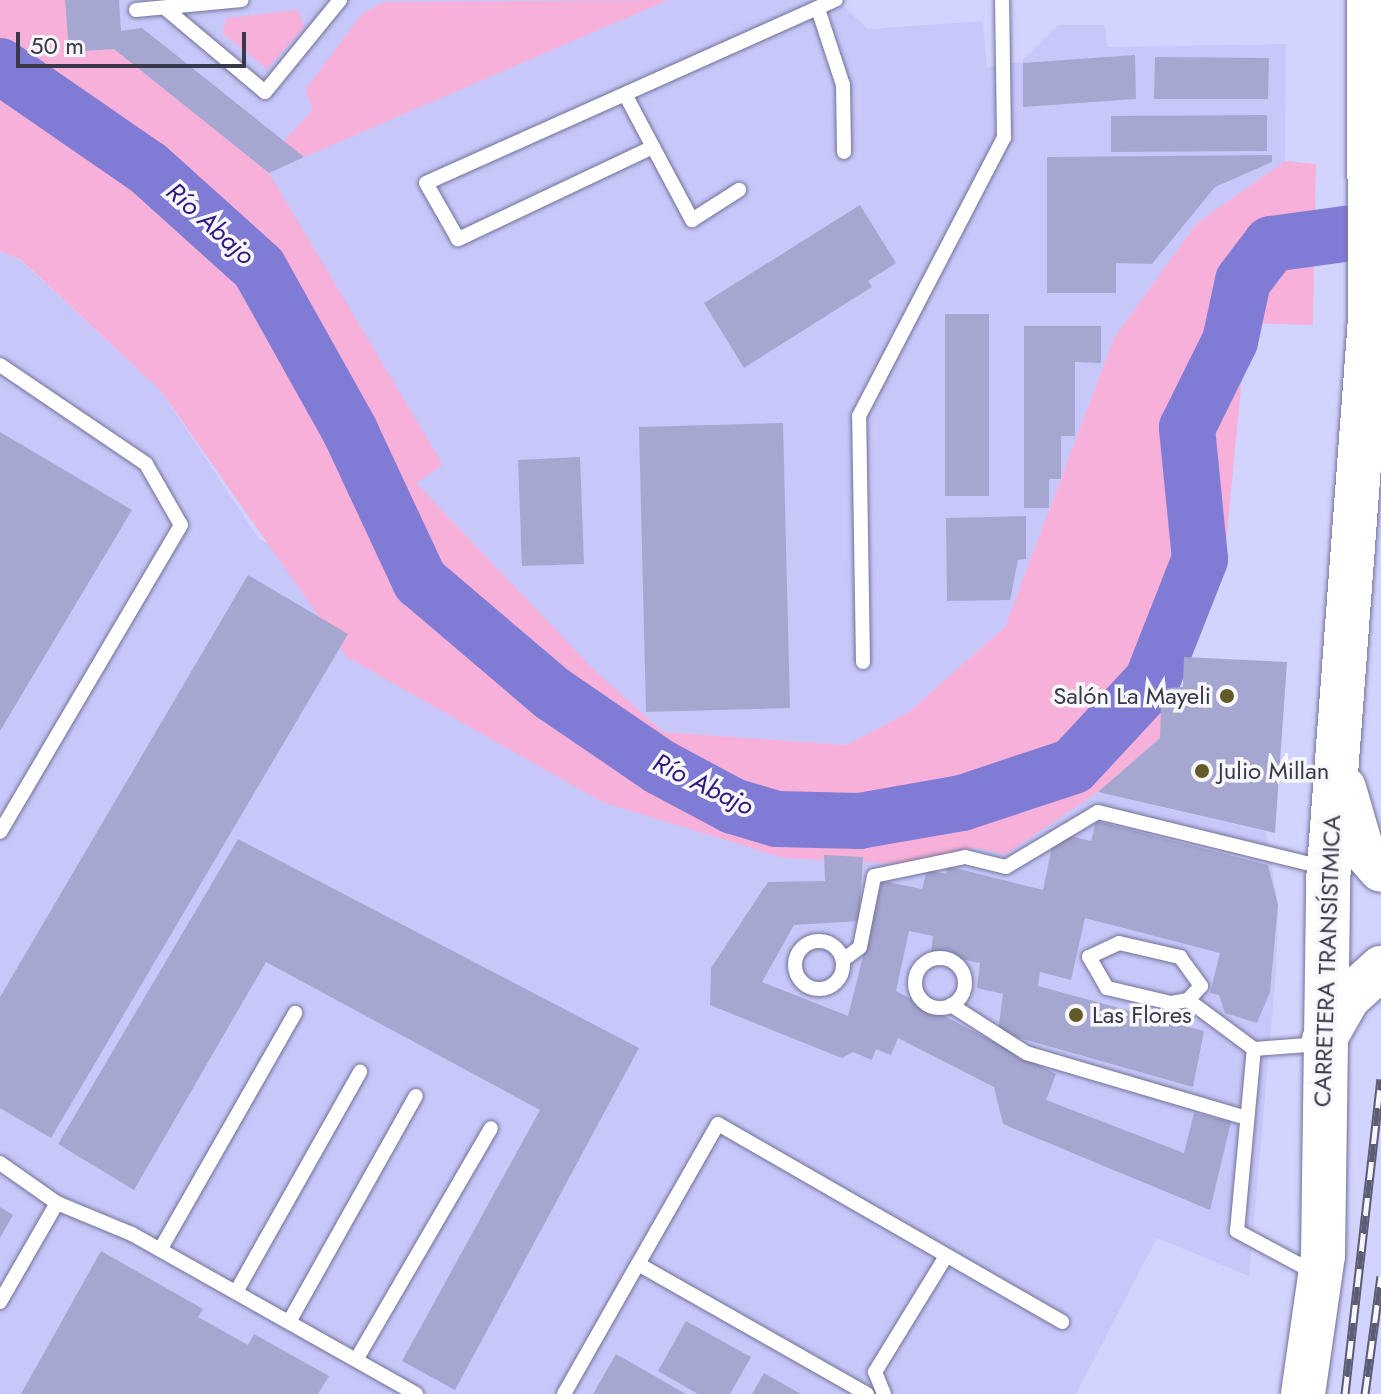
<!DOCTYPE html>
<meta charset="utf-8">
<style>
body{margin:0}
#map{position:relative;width:1381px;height:1394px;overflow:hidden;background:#d2d3fe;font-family:Jost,sans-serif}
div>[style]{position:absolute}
.built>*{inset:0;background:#c7c8f9}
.green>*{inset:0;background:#f7b0d9}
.river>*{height:56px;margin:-28px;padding:0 28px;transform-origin:28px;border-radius:28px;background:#807cd6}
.building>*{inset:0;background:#a6a7d0}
.roads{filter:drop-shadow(0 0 2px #727299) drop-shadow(0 0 2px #727299)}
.service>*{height:14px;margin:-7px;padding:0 7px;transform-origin:7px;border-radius:7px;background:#fff}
.service>.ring{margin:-7px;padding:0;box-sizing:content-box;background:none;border:14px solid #fff;border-radius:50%}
.primary>*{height:44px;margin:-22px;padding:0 22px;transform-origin:22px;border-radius:22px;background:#fff}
.rail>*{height:9px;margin-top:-4.5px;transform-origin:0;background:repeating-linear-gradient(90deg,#f8f8fc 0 18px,#5c5c73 0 36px);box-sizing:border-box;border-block:2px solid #5c5c73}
.dots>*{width:22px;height:22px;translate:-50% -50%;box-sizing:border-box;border:4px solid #f8f8fc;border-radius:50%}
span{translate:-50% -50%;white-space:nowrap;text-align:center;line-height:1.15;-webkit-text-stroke:7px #f8f8fc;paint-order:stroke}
.poi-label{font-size:24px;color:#383849}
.right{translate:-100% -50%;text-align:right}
.left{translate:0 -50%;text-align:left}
.street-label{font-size:24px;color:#383849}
.water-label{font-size:26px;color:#311782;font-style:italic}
.scale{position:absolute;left:16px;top:32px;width:230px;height:36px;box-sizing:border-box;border:4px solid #383849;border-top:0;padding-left:10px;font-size:24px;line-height:28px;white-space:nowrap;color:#383849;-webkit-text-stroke:6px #f8f8fc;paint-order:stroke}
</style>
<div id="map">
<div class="built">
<div style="clip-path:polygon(65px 0,837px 0,868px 29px,983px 21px,987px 68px,1021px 62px,1058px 25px,1104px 25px,1108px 47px,1286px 44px,1285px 161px,1197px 223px,1114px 338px,1005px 627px,909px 712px,847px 745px,663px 732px,594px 670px,415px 483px,443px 464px,69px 52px)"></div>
<div style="clip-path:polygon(0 251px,19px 259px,161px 391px,259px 539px,905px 864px,976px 848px,1006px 854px,1098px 792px,1266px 832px,1278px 905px,1276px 973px,1249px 1276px,1157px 1238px,1076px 1394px,0 1394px)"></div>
</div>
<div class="green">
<div style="clip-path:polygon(0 0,65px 0,69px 52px,114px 49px,269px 173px,443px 465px,416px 483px,594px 670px,663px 732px,847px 745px,909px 712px,1005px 627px,1114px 338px,1197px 223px,1285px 161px,1316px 164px,1313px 325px,1247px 323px,1223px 576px,1160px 738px,1098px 792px,1006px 854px,976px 848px,905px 864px,784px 858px,602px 802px,347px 657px,161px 391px,20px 259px,0 251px)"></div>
<div style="clip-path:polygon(668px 0,304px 157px,284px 141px,313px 109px,305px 90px,362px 14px,384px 2px)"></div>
<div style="clip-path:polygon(298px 10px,304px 27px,267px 69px,222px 33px,227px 18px)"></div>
</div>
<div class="river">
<div style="left:0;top:66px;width:180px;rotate:34.6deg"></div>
<div style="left:148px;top:168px;width:149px;rotate:42deg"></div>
<div style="left:259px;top:268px;width:187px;rotate:60.8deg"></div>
<div style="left:350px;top:431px;width:166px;rotate:65deg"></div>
<div style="left:420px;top:581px;width:175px;rotate:40.4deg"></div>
<div style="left:553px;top:694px;width:130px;rotate:34.3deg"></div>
<div style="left:660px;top:767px;width:83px;rotate:28.1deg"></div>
<div style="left:733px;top:806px;width:46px;rotate:16.5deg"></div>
<div style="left:777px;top:819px;width:82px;rotate:1.4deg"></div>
<div style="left:859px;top:821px;width:105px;rotate:-9.9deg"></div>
<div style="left:962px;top:803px;width:117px;rotate:-18.4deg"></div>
<div style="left:1073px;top:766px;width:116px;rotate:-47.1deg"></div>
<div style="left:1152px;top:681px;width:131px;rotate:-68.5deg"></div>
<div style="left:1200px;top:559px;width:132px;rotate:-95.7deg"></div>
<div style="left:1187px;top:428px;width:97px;rotate:-63.7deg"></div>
<div style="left:1230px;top:341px;width:61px;rotate:-77.8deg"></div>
<div style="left:1243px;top:281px;width:46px;rotate:-52.9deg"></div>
<div style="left:1271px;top:244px;width:111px;rotate:-7.8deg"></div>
</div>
<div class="building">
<div style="clip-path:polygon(65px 0,119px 0,121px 31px,142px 28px,304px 157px,269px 173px,114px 49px,69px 52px)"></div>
<div style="clip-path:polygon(1135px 55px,1136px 99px,1023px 107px,1023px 63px)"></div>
<div style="clip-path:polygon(1155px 57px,1269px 58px,1268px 99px,1154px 99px)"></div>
<div style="clip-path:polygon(1267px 115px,1267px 151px,1111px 152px,1111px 116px)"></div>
<div style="clip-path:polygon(1272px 155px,1272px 162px,1215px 187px,1152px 264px,1116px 263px,1116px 293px,1047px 293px,1047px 157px)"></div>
<div style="clip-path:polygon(860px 205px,896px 263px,868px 281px,872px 287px,744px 368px,704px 303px)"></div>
<div style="clip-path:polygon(945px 314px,989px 314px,989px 496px,945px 496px)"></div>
<div style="clip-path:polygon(1024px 326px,1101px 326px,1101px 363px,1075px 362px,1075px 436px,1061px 436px,1061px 479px,1049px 479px,1049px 508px,1024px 508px)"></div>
<div style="clip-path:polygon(783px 423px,790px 708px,646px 712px,639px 427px)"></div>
<div style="clip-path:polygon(0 432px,132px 510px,0 731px)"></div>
<div style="clip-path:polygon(580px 457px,584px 564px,522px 566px,518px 460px)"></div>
<div style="clip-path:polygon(1026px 516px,1026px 559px,1018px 560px,1010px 600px,947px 601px,946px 518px)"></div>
<div style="clip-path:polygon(248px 575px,348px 634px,51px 1138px,0 1108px,0 997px)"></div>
<div style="clip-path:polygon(1184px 657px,1287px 662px,1275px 833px,1098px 792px,1160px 738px,1161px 705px,1168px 706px,1167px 688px,1183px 687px)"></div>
<div style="clip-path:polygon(1096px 821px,1268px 865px,1278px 905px,1270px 992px,1257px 1023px,1225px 1013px,1219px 995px,1210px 993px,1220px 953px,1085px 918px,1071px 980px,1040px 972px,1038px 986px,1204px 1031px,1193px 1087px,998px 1032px,1003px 994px,977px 988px,980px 963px,931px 953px,933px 936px,909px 931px,896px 991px,1056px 1074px,1046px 1100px,1184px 1153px,1194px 1113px,1231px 1122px,1210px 1210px,1003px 1124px,994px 1087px,898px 1038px,891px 1055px,876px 1049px,872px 1060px,853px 1052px,842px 1058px,710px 1005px,711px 968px,768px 882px,825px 881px,824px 855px,863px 857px,859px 921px,794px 925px,762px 982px,848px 1016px,882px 881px,922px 889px,927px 870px,946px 874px,947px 866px,1043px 890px,1052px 847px,1071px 836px,1091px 841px)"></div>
<div style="clip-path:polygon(238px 839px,639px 1048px,455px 1390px,402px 1361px,540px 1110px,266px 962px,134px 1190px,58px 1144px)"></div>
<div style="clip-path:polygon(0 1207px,13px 1215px,0 1238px)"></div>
<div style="clip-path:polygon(101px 1251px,203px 1309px,198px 1317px,248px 1345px,254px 1334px,329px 1376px,318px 1394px,21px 1394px)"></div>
<div style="clip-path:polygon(686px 1321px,751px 1357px,730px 1394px,698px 1394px,658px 1371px)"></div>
<div style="clip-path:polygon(616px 1354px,686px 1394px,593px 1394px)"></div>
<div style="clip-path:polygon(764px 1373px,801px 1394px,752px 1394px)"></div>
</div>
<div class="roads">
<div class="service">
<div style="left:166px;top:9px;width:129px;rotate:40deg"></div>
<div style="left:265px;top:92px;width:119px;rotate:-50.8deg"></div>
<div style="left:136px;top:10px;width:106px;rotate:-5.4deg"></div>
<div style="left:819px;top:12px;width:77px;rotate:71.8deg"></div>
<div style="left:843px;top:85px;width:67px;rotate:89.1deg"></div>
<div style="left:626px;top:96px;width:58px;rotate:62.1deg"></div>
<div style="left:653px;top:147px;width:216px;rotate:154.7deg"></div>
<div style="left:458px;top:239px;width:64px;rotate:-119.7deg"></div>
<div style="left:426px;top:183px;width:449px;rotate:-24.1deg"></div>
<div style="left:653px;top:147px;width:83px;rotate:61.9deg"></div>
<div style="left:692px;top:220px;width:56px;rotate:-32.6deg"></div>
<div style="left:0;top:365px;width:176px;rotate:34.1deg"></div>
<div style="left:146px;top:464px;width:70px;rotate:60.2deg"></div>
<div style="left:181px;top:525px;width:356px;rotate:120.5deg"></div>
<div style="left:863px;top:662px;width:246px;rotate:-90.9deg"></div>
<div style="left:859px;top:416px;width:314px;rotate:-62.5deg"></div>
<div style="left:1004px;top:138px;width:138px;rotate:-90.8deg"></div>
<div class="ring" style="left:795px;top:941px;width:34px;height:34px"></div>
<div style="left:1119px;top:943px;width:63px;rotate:12.9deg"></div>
<div style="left:1180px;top:957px;width:36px;rotate:54deg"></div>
<div style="left:1201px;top:986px;width:19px;rotate:133deg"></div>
<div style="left:1188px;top:1000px;width:17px;rotate:170deg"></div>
<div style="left:1171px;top:1003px;width:66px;rotate:-166.8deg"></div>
<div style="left:1107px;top:988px;width:36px;rotate:-120deg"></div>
<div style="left:1089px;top:957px;width:33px;rotate:-25deg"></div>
<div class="ring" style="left:915px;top:958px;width:36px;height:36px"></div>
<div style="left:843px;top:960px;width:21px;rotate:-37deg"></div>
<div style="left:860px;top:947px;width:72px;rotate:-78.8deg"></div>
<div style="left:874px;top:876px;width:93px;rotate:-11.8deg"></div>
<div style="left:965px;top:857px;width:42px;rotate:13.7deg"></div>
<div style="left:1006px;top:867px;width:107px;rotate:-30.9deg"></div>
<div style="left:1098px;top:812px;width:235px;rotate:13.8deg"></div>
<div style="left:1188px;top:1000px;width:82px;rotate:36.6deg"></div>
<div style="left:951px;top:1005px;width:89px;rotate:32.6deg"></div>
<div style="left:1026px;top:1053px;width:230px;rotate:16.4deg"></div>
<div style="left:0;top:1163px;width:70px;rotate:35.1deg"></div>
<div style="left:57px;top:1203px;width:81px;rotate:22.5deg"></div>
<div style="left:132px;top:1234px;width:326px;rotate:29.4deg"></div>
<div style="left:160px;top:1250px;width:273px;rotate:-60.3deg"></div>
<div style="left:1315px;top:1273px;width:89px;rotate:-151.7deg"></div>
<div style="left:1237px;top:1231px;width:183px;rotate:-84.7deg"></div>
<div style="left:1254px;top:1049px;width:67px;rotate:-4.3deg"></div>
<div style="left:236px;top:1292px;width:253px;rotate:-60.6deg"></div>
<div style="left:0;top:1302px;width:114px;rotate:-60.1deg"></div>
<div style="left:289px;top:1322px;width:259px;rotate:-60.7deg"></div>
<div style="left:356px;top:1360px;width:268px;rotate:-59.8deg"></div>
<div style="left:564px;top:1394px;width:150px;rotate:-60.4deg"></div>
<div style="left:867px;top:1394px;width:263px;rotate:-150.4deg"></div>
<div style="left:638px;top:1264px;width:161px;rotate:-60.3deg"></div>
<div style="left:718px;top:1124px;width:397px;rotate:29.9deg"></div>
<div style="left:884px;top:1394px;width:24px;rotate:-112deg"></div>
<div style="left:875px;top:1372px;width:136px;rotate:-58.5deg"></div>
</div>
<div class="primary">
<div style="left:1344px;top:788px;width:61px;rotate:73.9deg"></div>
<div style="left:1361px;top:847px;width:30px;rotate:49deg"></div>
<div style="left:1324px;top:1040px;width:48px;rotate:-60.3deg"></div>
<div style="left:1348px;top:998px;width:45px;rotate:-42.3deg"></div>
<div style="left:1303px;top:1394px;width:140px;rotate:-81.8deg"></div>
<div style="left:1323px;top:1255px;width:374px;rotate:-89.2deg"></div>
<div style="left:1328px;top:881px;width:564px;rotate:-85.73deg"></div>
<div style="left:1370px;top:319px;width:319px;rotate:-90.2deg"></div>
</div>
</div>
<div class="rail">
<div style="left:1345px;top:1394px;width:317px;rotate:-83.5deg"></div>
<div style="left:1365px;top:1394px;width:119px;rotate:-82.3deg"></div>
</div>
<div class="dots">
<div style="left:1227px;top:696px;background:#605b27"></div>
<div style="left:1202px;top:771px;background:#605b27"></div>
<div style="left:1076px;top:1015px;background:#605b27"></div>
</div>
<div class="poi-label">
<span class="right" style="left:1211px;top:696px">Salón La Mayeli</span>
<span class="left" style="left:1218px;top:771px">Julio Millan</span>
<span class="left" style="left:1092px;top:1015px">Las Flores</span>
</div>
<div class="street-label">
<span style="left:1327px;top:961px;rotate:-88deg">CARRETERA TRANSÍSTMICA</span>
</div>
<div class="water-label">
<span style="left:210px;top:224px;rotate:42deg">Río Abajo</span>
<span style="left:703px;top:785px;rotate:26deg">Río Abajo</span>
</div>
<div class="scale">50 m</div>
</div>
